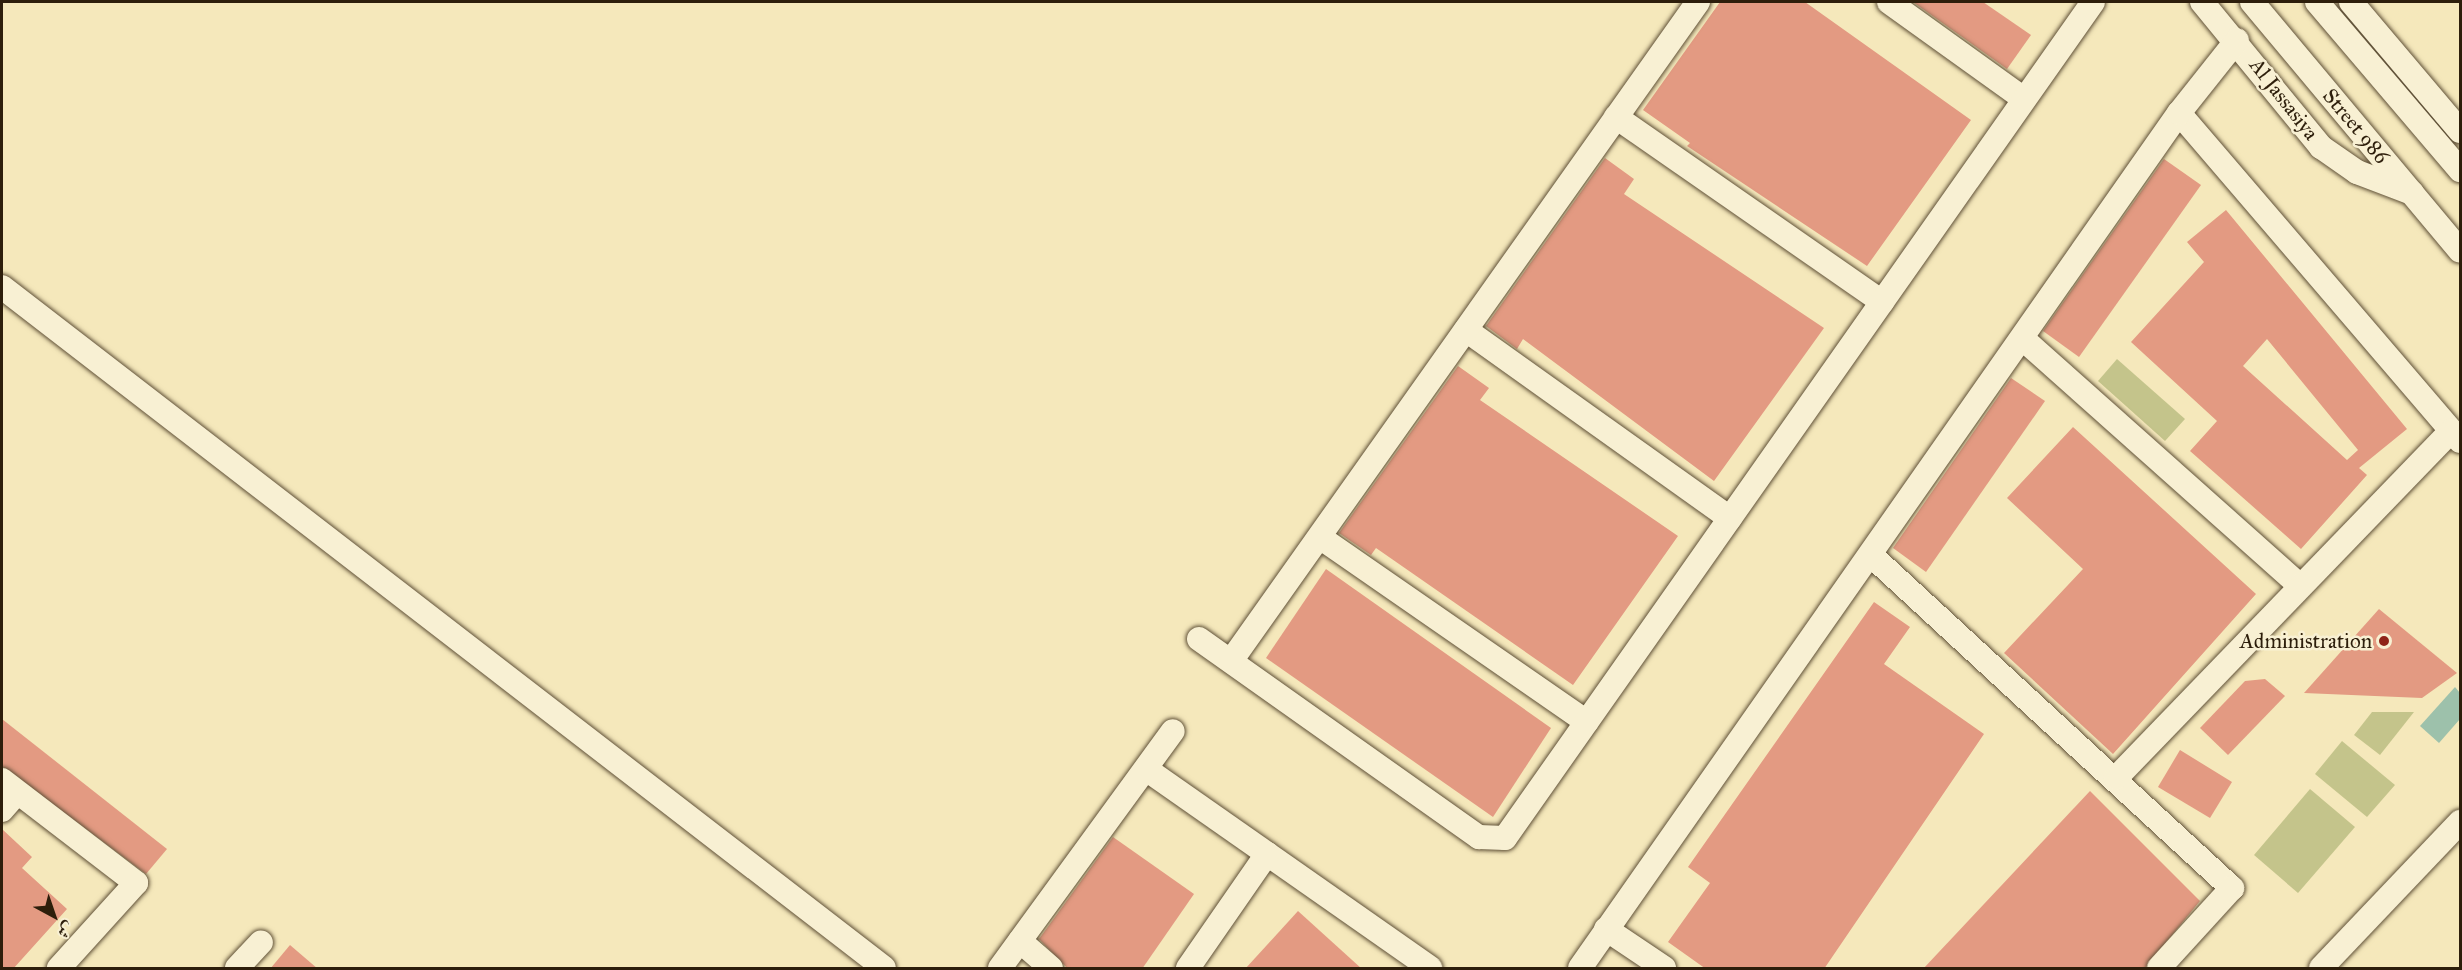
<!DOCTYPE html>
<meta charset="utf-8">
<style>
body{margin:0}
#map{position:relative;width:2462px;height:970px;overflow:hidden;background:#f5e8bb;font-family:"IM FELL Great Primer",Amiri,serif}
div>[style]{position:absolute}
.green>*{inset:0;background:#c4c48b}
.water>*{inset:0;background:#9dc1ab}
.building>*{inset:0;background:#e39a82}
.roads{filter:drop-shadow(0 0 2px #5f5037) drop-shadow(0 0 2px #5f5037)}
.minor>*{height:24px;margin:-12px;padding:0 12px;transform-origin:12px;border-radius:12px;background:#f8f0d3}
.dots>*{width:16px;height:16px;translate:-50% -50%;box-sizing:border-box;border:3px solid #f8f0d3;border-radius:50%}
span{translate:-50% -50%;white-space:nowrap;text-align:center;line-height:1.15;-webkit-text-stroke:5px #f8f0d3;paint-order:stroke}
.street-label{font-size:21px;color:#2d1e0b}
.poi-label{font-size:21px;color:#2d1e0b}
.right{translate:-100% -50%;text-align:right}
.frame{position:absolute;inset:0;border:3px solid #2d1e0b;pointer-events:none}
.north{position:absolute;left:24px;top:886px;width:60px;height:60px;-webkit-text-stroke:4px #f8f0d3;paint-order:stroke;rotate:140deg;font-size:16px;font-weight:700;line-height:24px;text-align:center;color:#2d1e0b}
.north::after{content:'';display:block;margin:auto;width:21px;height:27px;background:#2d1e0b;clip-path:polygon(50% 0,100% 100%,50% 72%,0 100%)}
</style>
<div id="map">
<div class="green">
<div style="clip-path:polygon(2117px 359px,2185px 419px,2165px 441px,2098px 381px)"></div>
<div style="clip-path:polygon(2372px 712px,2414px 712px,2380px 755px,2354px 735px)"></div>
<div style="clip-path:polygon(2342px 741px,2395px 785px,2367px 817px,2315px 774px)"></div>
<div style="clip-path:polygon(2310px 789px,2355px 827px,2298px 893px,2254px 855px)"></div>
</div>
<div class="water">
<div style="clip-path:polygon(2455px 687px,2460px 693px,2460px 719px,2439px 743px,2420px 726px)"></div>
</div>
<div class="building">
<div style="clip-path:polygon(1720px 2px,1805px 2px,1971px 120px,1867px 266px,1687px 146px,1690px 143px,1643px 110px)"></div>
<div style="clip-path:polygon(1913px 2px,1983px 2px,2031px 35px,2007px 69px)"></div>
<div style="clip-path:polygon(1605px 158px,1634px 179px,1624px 194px,1824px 328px,1714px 481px,1523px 339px,1517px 349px,1486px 326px)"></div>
<div style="clip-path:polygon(2164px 159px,2201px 185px,2079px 357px,2043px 331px)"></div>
<div style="clip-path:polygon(evenodd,2226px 210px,2407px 429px,2359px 468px,2367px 475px,2301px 549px,2190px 451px,2217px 421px,2131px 342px,2204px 262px,2187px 242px,2226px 210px,2267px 339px,2358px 450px,2347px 460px,2243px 366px,2267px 339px)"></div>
<div style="clip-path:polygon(1458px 366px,1489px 388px,1480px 400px,1678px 536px,1573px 685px,1376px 548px,1371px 555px,1339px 533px)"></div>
<div style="clip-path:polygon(2011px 378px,2045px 401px,1926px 572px,1893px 548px)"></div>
<div style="clip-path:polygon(2073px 427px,2256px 594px,2113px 754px,2004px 653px,2083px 569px,2007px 498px)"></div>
<div style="clip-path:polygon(1326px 569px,1551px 728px,1493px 817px,1266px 658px)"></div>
<div style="clip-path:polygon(1874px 602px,1910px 627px,1884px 664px,1984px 734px,1824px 969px,1706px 969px,1668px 942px,1710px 883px,1688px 867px)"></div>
<div style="clip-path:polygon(2379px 609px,2457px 673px,2422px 698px,2304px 693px)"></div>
<div style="clip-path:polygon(2265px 679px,2285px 696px,2228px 755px,2200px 728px,2245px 681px)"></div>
<div style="clip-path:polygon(2px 719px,167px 849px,146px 874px,2px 766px)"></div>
<div style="clip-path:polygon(2180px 750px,2232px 782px,2210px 818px,2158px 787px)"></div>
<div style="clip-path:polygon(2090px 791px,2200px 901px,2144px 969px,1923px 969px)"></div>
<div style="clip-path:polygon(2px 829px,32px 857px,22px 868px,67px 909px,13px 969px,2px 969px)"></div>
<div style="clip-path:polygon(1113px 837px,1194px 894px,1142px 969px,1068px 969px,1039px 939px)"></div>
<div style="clip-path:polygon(1298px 911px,1362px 969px,1245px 969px)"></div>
<div style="clip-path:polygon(290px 945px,318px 969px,270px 969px)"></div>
</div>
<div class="roads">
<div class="minor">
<div style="left:1889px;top:2px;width:166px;rotate:35.7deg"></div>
<div style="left:2202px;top:2px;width:188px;rotate:50.6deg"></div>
<div style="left:2321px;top:147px;width:44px;rotate:34.8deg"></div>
<div style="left:2357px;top:172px;width:59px;rotate:20.9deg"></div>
<div style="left:2252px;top:2px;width:324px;rotate:50.1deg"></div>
<div style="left:2317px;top:2px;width:221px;rotate:49.6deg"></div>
<div style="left:2351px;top:2px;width:169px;rotate:49.8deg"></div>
<div style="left:2179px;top:113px;width:432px;rotate:49.4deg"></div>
<div style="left:1616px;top:117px;width:324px;rotate:34.8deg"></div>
<div style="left:2px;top:287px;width:1114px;rotate:37.67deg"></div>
<div style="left:1466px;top:330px;width:324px;rotate:35.5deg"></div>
<div style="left:2023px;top:339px;width:371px;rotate:41.7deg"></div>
<div style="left:1321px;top:538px;width:323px;rotate:34.7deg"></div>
<div style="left:1872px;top:556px;width:490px;rotate:42.7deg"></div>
<div style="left:2232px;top:888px;width:108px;rotate:132.4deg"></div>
<div style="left:1199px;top:639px;width:343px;rotate:35.3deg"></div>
<div style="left:1479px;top:837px;width:26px;rotate:2deg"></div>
<div style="left:1505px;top:838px;width:1022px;rotate:-54.88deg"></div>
<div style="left:1231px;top:661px;width:808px;rotate:-54.68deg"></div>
<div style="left:1146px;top:769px;width:347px;rotate:35deg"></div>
<div style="left:2116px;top:778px;width:482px;rotate:-46deg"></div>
<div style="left:2px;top:780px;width:169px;rotate:37.5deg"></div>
<div style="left:136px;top:883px;width:115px;rotate:132.2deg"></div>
<div style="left:2px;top:810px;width:23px;rotate:-49deg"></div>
<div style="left:1606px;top:929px;width:70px;rotate:33.9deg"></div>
<div style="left:1020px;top:941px;width:41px;rotate:41.1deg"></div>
<div style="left:237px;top:968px;width:35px;rotate:-47deg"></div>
<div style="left:1000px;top:968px;width:293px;rotate:-53.9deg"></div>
<div style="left:1188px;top:968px;width:139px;rotate:-55.3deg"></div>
<div style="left:1580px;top:968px;width:1044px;rotate:-54.99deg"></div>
<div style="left:2179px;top:113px;width:93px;rotate:-51.5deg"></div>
<div style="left:2321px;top:968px;width:202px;rotate:-46.4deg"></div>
</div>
</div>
<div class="dots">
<div style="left:2384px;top:641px;background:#8f2418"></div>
</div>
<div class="street-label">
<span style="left:2284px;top:99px;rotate:52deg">Al Jassasiya</span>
<span style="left:2356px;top:126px;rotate:50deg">Street 986</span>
</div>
<div class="poi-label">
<span class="right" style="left:2372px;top:641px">Administration</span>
</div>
<div class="frame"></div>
<div class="north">ش</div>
</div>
